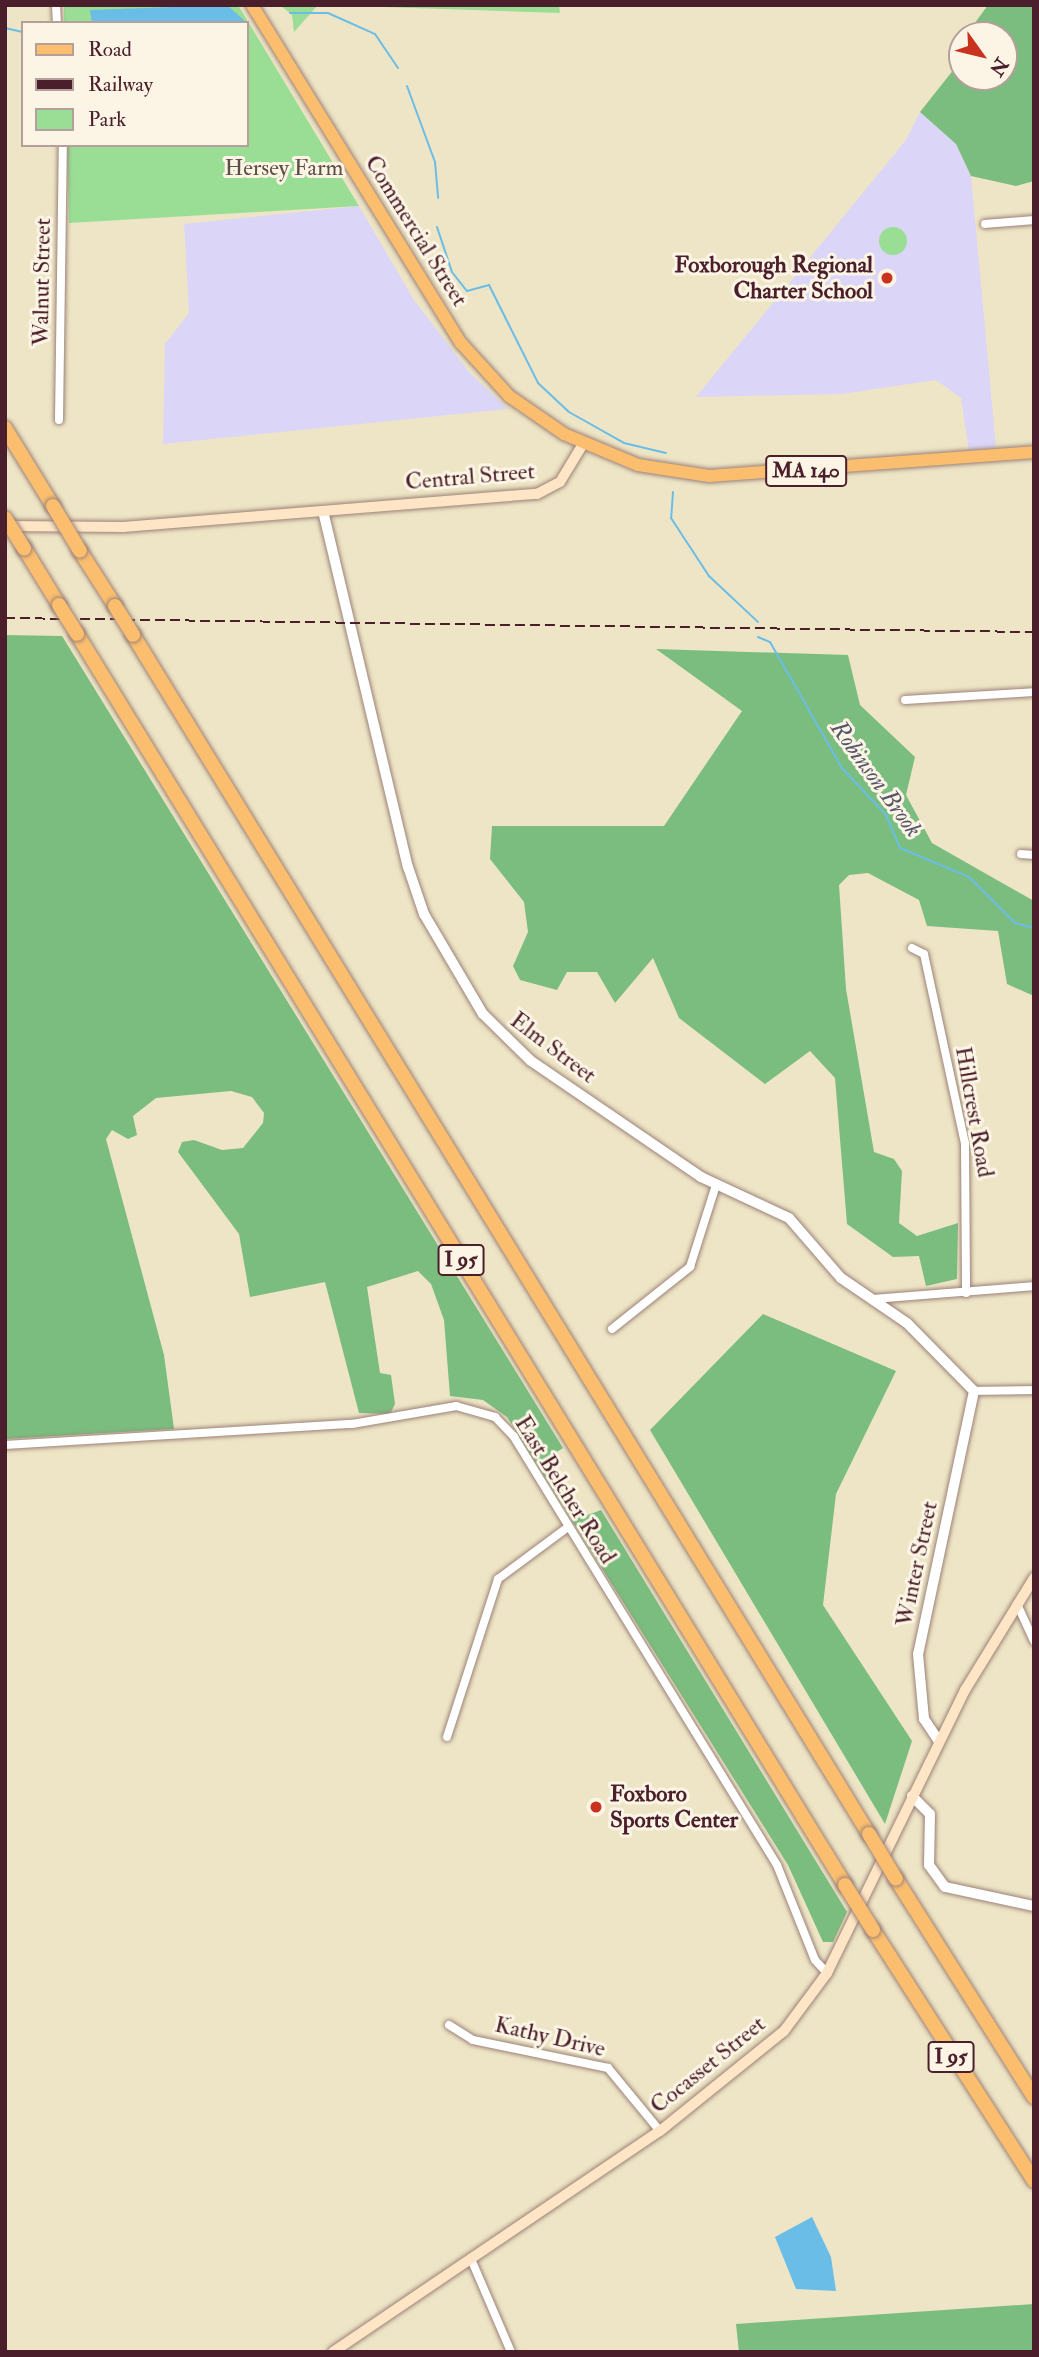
<!DOCTYPE html>
<style>
body{margin:0}
#map{position:relative;width:1039px;height:2357px;overflow:hidden;background:#eee5c6;font-family:"IM FELL Double Pica",serif}
div>[style]{position:absolute}
.built>*{inset:0;background:#dbd6f7}
.green>*{inset:0;background:#9ade96}
.round{border-radius:50%}
.forest>*{inset:0;background:#7bbd7f}
.water>*{inset:0;background:#6abde6}
.stream>*{height:2px;margin:-1px;padding:0 1px;transform-origin:1px;border-radius:1px;background:#6abde6}
.roads{filter:drop-shadow(0 0 2px #9c8278) drop-shadow(0 0 2px #9c8278)}
.minor>*{height:8px;margin:-4px;padding:0 4px;transform-origin:4px;border-radius:4px;background:#fff}
.tertiary>*{height:10px;margin:-5px;padding:0 5px;transform-origin:5px;border-radius:5px;background:#fff}
.secondary>*{height:10px;margin:-5px;padding:0 5px;transform-origin:5px;border-radius:5px;background:#fde5c5}
.primary>*{height:12px;margin:-6px;padding:0 6px;transform-origin:6px;border-radius:6px;background:#fabe6e}
.motorway>*{height:14px;margin:-7px;padding:0 7px;transform-origin:7px;border-radius:7px;background:#fabe6e}
.rail>*{height:2px;margin-top:-1px;transform-origin:0;background:repeating-linear-gradient(90deg,#4a1f2b 0 10px,transparent 0 15px)}
.bridges{filter:drop-shadow(0 0 2px #9c8278) drop-shadow(0 0 2px #9c8278)}
.motorway-bridge>*{height:14px;margin:-7px;padding:0 7px;transform-origin:7px;border-radius:7px;background:#fabe6e}
.dots>*{width:19px;height:19px;translate:-50% -50%;box-sizing:border-box;border:4px solid #fcf5e5;border-radius:50%}
span{translate:-50% -50%;white-space:nowrap;text-align:center;line-height:1.15;-webkit-text-stroke:6px #fcf5e5;paint-order:stroke}
.shield-label span{padding:2px 5px;background:#fcf5e5;border:2px solid;border-radius:5px;-webkit-text-stroke-width:0}
.shield-label{font-size:21px;color:#4a1f2b;font-weight:700}
.park-label{font-size:23px;color:#5e4f46}
.street-label{font-size:23px;color:#4a1f2b}
.poi-label{font-size:23px;color:#4a1f2b;font-weight:700}
.right{translate:-100% -50%;text-align:right}
.left{translate:0 -50%;text-align:left}
.water-label{font-size:24px;color:#55566c;font-style:italic}
.frame{position:absolute;inset:0;border:7px solid #4a1f2b;pointer-events:none}
.legend{position:absolute;left:21px;top:21px;width:228px;height:126px;box-sizing:border-box;background:#fcf5e5;border:2px solid #b59f9b;margin:0;padding:9px 12px;list-style:none;font-size:21px;color:#4a1f2b}
.legend li{display:flex;align-items:center;gap:14px;height:35px}
.legend b{width:35px;border:2px solid #b59f9b}
.north{position:absolute;left:948px;top:21px;width:70px;height:70px;box-sizing:border-box;background:#fcf5e5;border:2px solid #b59f9b;border-radius:50%;rotate:124deg;font-size:19px;font-weight:700;line-height:28px;text-align:center;color:#4a1f2b}
.north::after{content:'';display:block;margin:auto;width:24px;height:32px;background:#c8321e;clip-path:polygon(50% 0,100% 100%,50% 72%,0 100%)}
</style>
<div id="map">
<div class="built">
<div style="clip-path:polygon(920px 112px,956px 144px,971px 176px,996px 447px,969px 451px,961px 398px,936px 380px,842px 394px,696px 397px,906px 140px)"></div>
<div style="clip-path:polygon(359px 206px,414px 300px,470px 373px,508px 409px,163px 444px,165px 344px,189px 313px,184px 224px)"></div>
</div>
<div class="green">
<div style="clip-path:polygon(64px 5px,238px 5px,359px 206px,69px 223px,67px 145px,247px 145px,247px 23px,64px 23px)"></div>
<div style="clip-path:polygon(280px 5px,318px 5px,294px 32px,292px 15px)"></div>
<div style="clip-path:polygon(322px 5px,559px 5px,560px 13px)"></div>
<div class="round" style="left:879px;top:227px;width:28px;height:28px"></div>
</div>
<div class="forest">
<div style="clip-path:polygon(988px 5px,1034px 5px,1034px 181px,1016px 186px,971px 176px,956px 144px,920px 112px,962px 59px,962px 77px,1004px 77px,1004px 35px,966px 35px)"></div>
<div style="clip-path:polygon(5px 635px,62px 636px,563px 1448px,549px 1457px,585px 1516px,601px 1510px,847px 1912px,833px 1942px,823px 1942px,788px 1865px,507px 1417px,483px 1400px,450px 1396px,444px 1320px,431px 1284px,418px 1271px,367px 1287px,380px 1373px,391px 1375px,395px 1404px,390px 1414px,359px 1413px,325px 1282px,250px 1297px,239px 1234px,178px 1152px,182px 1142px,194px 1140px,222px 1150px,243px 1148px,263px 1123px,264px 1113px,252px 1097px,231px 1091px,156px 1098px,133px 1116px,137px 1135px,128px 1139px,112px 1130px,106px 1139px,164px 1355px,174px 1429px,5px 1439px)"></div>
<div style="clip-path:polygon(656px 649px,848px 655px,860px 705px,915px 757px,906px 795px,932px 843px,1034px 901px,1034px 996px,1007px 984px,998px 931px,927px 926px,919px 900px,868px 873px,849px 875px,839px 885px,846px 989px,874px 1152px,894px 1159px,902px 1171px,899px 1223px,917px 1236px,958px 1223px,957px 1279px,926px 1286px,919px 1256px,893px 1257px,847px 1224px,835px 1078px,810px 1051px,765px 1084px,679px 1018px,653px 958px,615px 1003px,597px 972px,567px 972px,557px 990px,520px 980px,513px 966px,528px 932px,524px 902px,490px 859px,492px 826px,664px 826px,742px 711px)"></div>
<div style="clip-path:polygon(763px 1314px,896px 1371px,836px 1494px,823px 1605px,912px 1741px,885px 1824px,650px 1430px)"></div>
<div style="clip-path:polygon(1034px 2304px,1034px 2352px,739px 2352px,736px 2324px)"></div>
</div>
<div class="water">
<div style="clip-path:polygon(227px 5px,247px 23px,92px 23px,90px 10px)"></div>
<div style="clip-path:polygon(812px 2217px,831px 2257px,836px 2291px,796px 2289px,775px 2237px)"></div>
</div>
<div class="stream">
<div style="left:290px;top:13px;width:38px"></div>
<div style="left:328px;top:13px;width:51px;rotate:24.1deg"></div>
<div style="left:375px;top:34px;width:41px;rotate:55.9deg"></div>
<div style="left:5px;top:28px;width:18px;rotate:13deg"></div>
<div style="left:407px;top:86px;width:81px;rotate:69.8deg"></div>
<div style="left:435px;top:162px;width:36px;rotate:85deg"></div>
<div style="left:437px;top:227px;width:47px;rotate:71.6deg"></div>
<div style="left:452px;top:272px;width:24px;rotate:52deg"></div>
<div style="left:467px;top:291px;width:23px;rotate:-15deg"></div>
<div style="left:489px;top:285px;width:110px;rotate:63.4deg"></div>
<div style="left:538px;top:383px;width:42px;rotate:43.1deg"></div>
<div style="left:569px;top:412px;width:63px;rotate:29.4deg"></div>
<div style="left:624px;top:443px;width:43px;rotate:13.4deg"></div>
<div style="left:673px;top:492px;width:26px;rotate:94deg"></div>
<div style="left:671px;top:518px;width:69px;rotate:56.8deg"></div>
<div style="left:709px;top:576px;width:67px;rotate:43.2deg"></div>
<div style="left:758px;top:637px;width:13px;rotate:23deg"></div>
<div style="left:770px;top:642px;width:145px;rotate:60.3deg"></div>
<div style="left:842px;top:768px;width:64px;rotate:46.9deg"></div>
<div style="left:886px;top:815px;width:36px;rotate:67deg"></div>
<div style="left:900px;top:848px;width:75px;rotate:22.8deg"></div>
<div style="left:969px;top:877px;width:65px;rotate:45deg"></div>
<div style="left:1015px;top:923px;width:20px;rotate:15deg"></div>
</div>
<div class="roads">
<div class="minor">
<div style="left:56px;top:5px;width:18px;rotate:87deg"></div>
<div style="left:985px;top:224px;width:49px;rotate:-4.7deg"></div>
<div style="left:59px;top:420px;width:275px;rotate:-89.2deg"></div>
<div style="left:905px;top:700px;width:129px;rotate:-3.5deg"></div>
<div style="left:1021px;top:854px;width:13px;rotate:4deg"></div>
<div style="left:912px;top:948px;width:13px;rotate:27deg"></div>
<div style="left:924px;top:954px;width:193px;rotate:77.8deg"></div>
<div style="left:965px;top:1143px;width:150px;rotate:89.6deg"></div>
<div style="left:874px;top:1299px;width:161px;rotate:-4.6deg"></div>
<div style="left:612px;top:1329px;width:100px;rotate:-38.5deg"></div>
<div style="left:690px;top:1267px;width:86px;rotate:-72.4deg"></div>
<div style="left:974px;top:1391px;width:60px;rotate:-1deg"></div>
<div style="left:5px;top:1445px;width:348px;rotate:-3.5deg"></div>
<div style="left:352px;top:1424px;width:106px;rotate:-9.8deg"></div>
<div style="left:456px;top:1406px;width:41px;rotate:15.8deg"></div>
<div style="left:495px;top:1417px;width:28px;rotate:46deg"></div>
<div style="left:514px;top:1437px;width:502px;rotate:58.43deg"></div>
<div style="left:777px;top:1865px;width:102px;rotate:68.2deg"></div>
<div style="left:815px;top:1960px;width:18px;rotate:47deg"></div>
<div style="left:1017px;top:1604px;width:41px;rotate:65.3deg"></div>
<div style="left:447px;top:1737px;width:166px;rotate:-72.1deg"></div>
<div style="left:498px;top:1579px;width:87px;rotate:-36.6deg"></div>
<div style="left:449px;top:2025px;width:28px;rotate:32deg"></div>
<div style="left:473px;top:2040px;width:138px;rotate:11.7deg"></div>
<div style="left:608px;top:2068px;width:82px;rotate:50.5deg"></div>
<div style="left:471px;top:2259px;width:101px;rotate:66.7deg"></div>
</div>
<div class="tertiary">
<div style="left:323px;top:511px;width:366px;rotate:76.6deg"></div>
<div style="left:408px;top:867px;width:50px;rotate:71.2deg"></div>
<div style="left:424px;top:914px;width:116px;rotate:59.5deg"></div>
<div style="left:483px;top:1014px;width:67px;rotate:44.4deg"></div>
<div style="left:531px;top:1061px;width:206px;rotate:34.3deg"></div>
<div style="left:701px;top:1177px;width:97px;rotate:25deg"></div>
<div style="left:789px;top:1218px;width:79px;rotate:49.1deg"></div>
<div style="left:841px;top:1278px;width:80px;rotate:34.3deg"></div>
<div style="left:907px;top:1323px;width:95px;rotate:45.4deg"></div>
<div style="left:974px;top:1391px;width:269px;rotate:102deg"></div>
<div style="left:918px;top:1654px;width:65px;rotate:84.7deg"></div>
<div style="left:924px;top:1719px;width:27px;rotate:56deg"></div>
<div style="left:912px;top:1796px;width:25px;rotate:45deg"></div>
<div style="left:930px;top:1814px;width:51px;rotate:91.1deg"></div>
<div style="left:929px;top:1865px;width:27px;rotate:54deg"></div>
<div style="left:945px;top:1887px;width:91px;rotate:12.1deg"></div>
</div>
<div class="secondary">
<div style="left:7px;top:526px;width:116px;rotate:0.5deg"></div>
<div style="left:123px;top:527px;width:415px;rotate:-4.6deg"></div>
<div style="left:537px;top:494px;width:26px;rotate:-28deg"></div>
<div style="left:560px;top:482px;width:44px;rotate:-58.8deg"></div>
<div style="left:333px;top:2352px;width:395px;rotate:-34.1deg"></div>
<div style="left:660px;top:2131px;width:159px;rotate:-38.9deg"></div>
<div style="left:784px;top:2031px;width:72px;rotate:-53.4deg"></div>
<div style="left:827px;top:1973px;width:315px;rotate:-64deg"></div>
<div style="left:965px;top:1690px;width:132px;rotate:-58.4deg"></div>
</div>
<div class="primary">
<div style="left:252px;top:5px;width:397px;rotate:58.3deg"></div>
<div style="left:461px;top:343px;width:72px;rotate:47.8deg"></div>
<div style="left:509px;top:396px;width:67px;rotate:34.6deg"></div>
<div style="left:564px;top:434px;width:80px;rotate:22.7deg"></div>
<div style="left:638px;top:465px;width:72px;rotate:8.8deg"></div>
<div style="left:709px;top:476px;width:326px;rotate:-4.2deg"></div>
</div>
<div class="motorway">
<div style="left:5px;top:428px;width:92px;rotate:58.4deg"></div>
<div style="left:24px;top:548px;width:67px;rotate:58.4deg"></div>
<div style="left:80px;top:551px;width:65px;rotate:57.5deg"></div>
<div style="left:77px;top:634px;width:1468px;rotate:58.45deg"></div>
<div style="left:133px;top:635px;width:1407px;rotate:58.46deg"></div>
<div style="left:896px;top:1879px;width:258px;rotate:57.7deg"></div>
<div style="left:873px;top:1930px;width:298px;rotate:57.3deg"></div>
</div>
</div>
<div class="rail">
<div style="left:5px;top:618px;width:1029px;rotate:0.78deg"></div>
</div>
<div class="bridges">
<div class="motorway-bridge">
<div style="left:53px;top:506px;width:52px;rotate:59deg"></div>
<div style="left:5px;top:518px;width:36px;rotate:58deg"></div>
<div style="left:59px;top:605px;width:34px;rotate:58deg"></div>
<div style="left:115px;top:606px;width:34px;rotate:58deg"></div>
<div style="left:869px;top:1834px;width:52px;rotate:59deg"></div>
<div style="left:845px;top:1885px;width:53px;rotate:58.1deg"></div>
</div>
</div>
<div class="dots">
<div style="left:887px;top:278px;background:#c8321e"></div>
<div style="left:596px;top:1807px;background:#c8321e"></div>
</div>
<div class="shield-label">
<span style="left:806px;top:471px">MA 140</span>
<span style="left:461px;top:1260px">I 95</span>
<span style="left:951px;top:2057px">I 95</span>
</div>
<div class="park-label">
<span style="left:284px;top:168px">Hersey Farm</span>
</div>
<div class="street-label">
<span style="left:416px;top:231px;rotate:58deg">Commercial Street</span>
<span style="left:42px;top:282px;rotate:-89deg">Walnut Street</span>
<span style="left:470px;top:477px;rotate:-5deg">Central Street</span>
<span style="left:553px;top:1048px;rotate:37deg">Elm Street</span>
<span style="left:974px;top:1112px;rotate:80deg">Hillcrest Road</span>
<span style="left:565px;top:1490px;rotate:58deg">East Belcher Road</span>
<span style="left:917px;top:1564px;rotate:-78deg">Winter Street</span>
<span style="left:550px;top:2037px;rotate:13deg">Kathy Drive</span>
<span style="left:708px;top:2065px;rotate:-39deg">Cocasset Street</span>
</div>
<div class="poi-label">
<span class="right" style="left:873px;top:278px">Foxborough Regional<br>Charter School</span>
<span class="left" style="left:610px;top:1807px">Foxboro<br>Sports Center</span>
</div>
<div class="water-label">
<span style="left:876px;top:779px;rotate:54deg">Robinson Brook</span>
</div>
<div class="frame"></div>
<ul class="legend">
<li><b style="height:9px;background:#fabe6e"></b>Road</li>
<li><b style="height:9px;background:#4a1f2b"></b>Railway</li>
<li><b style="height:19px;background:#9ade96"></b>Park</li>
</ul>
<div class="north">N</div>
</div>
